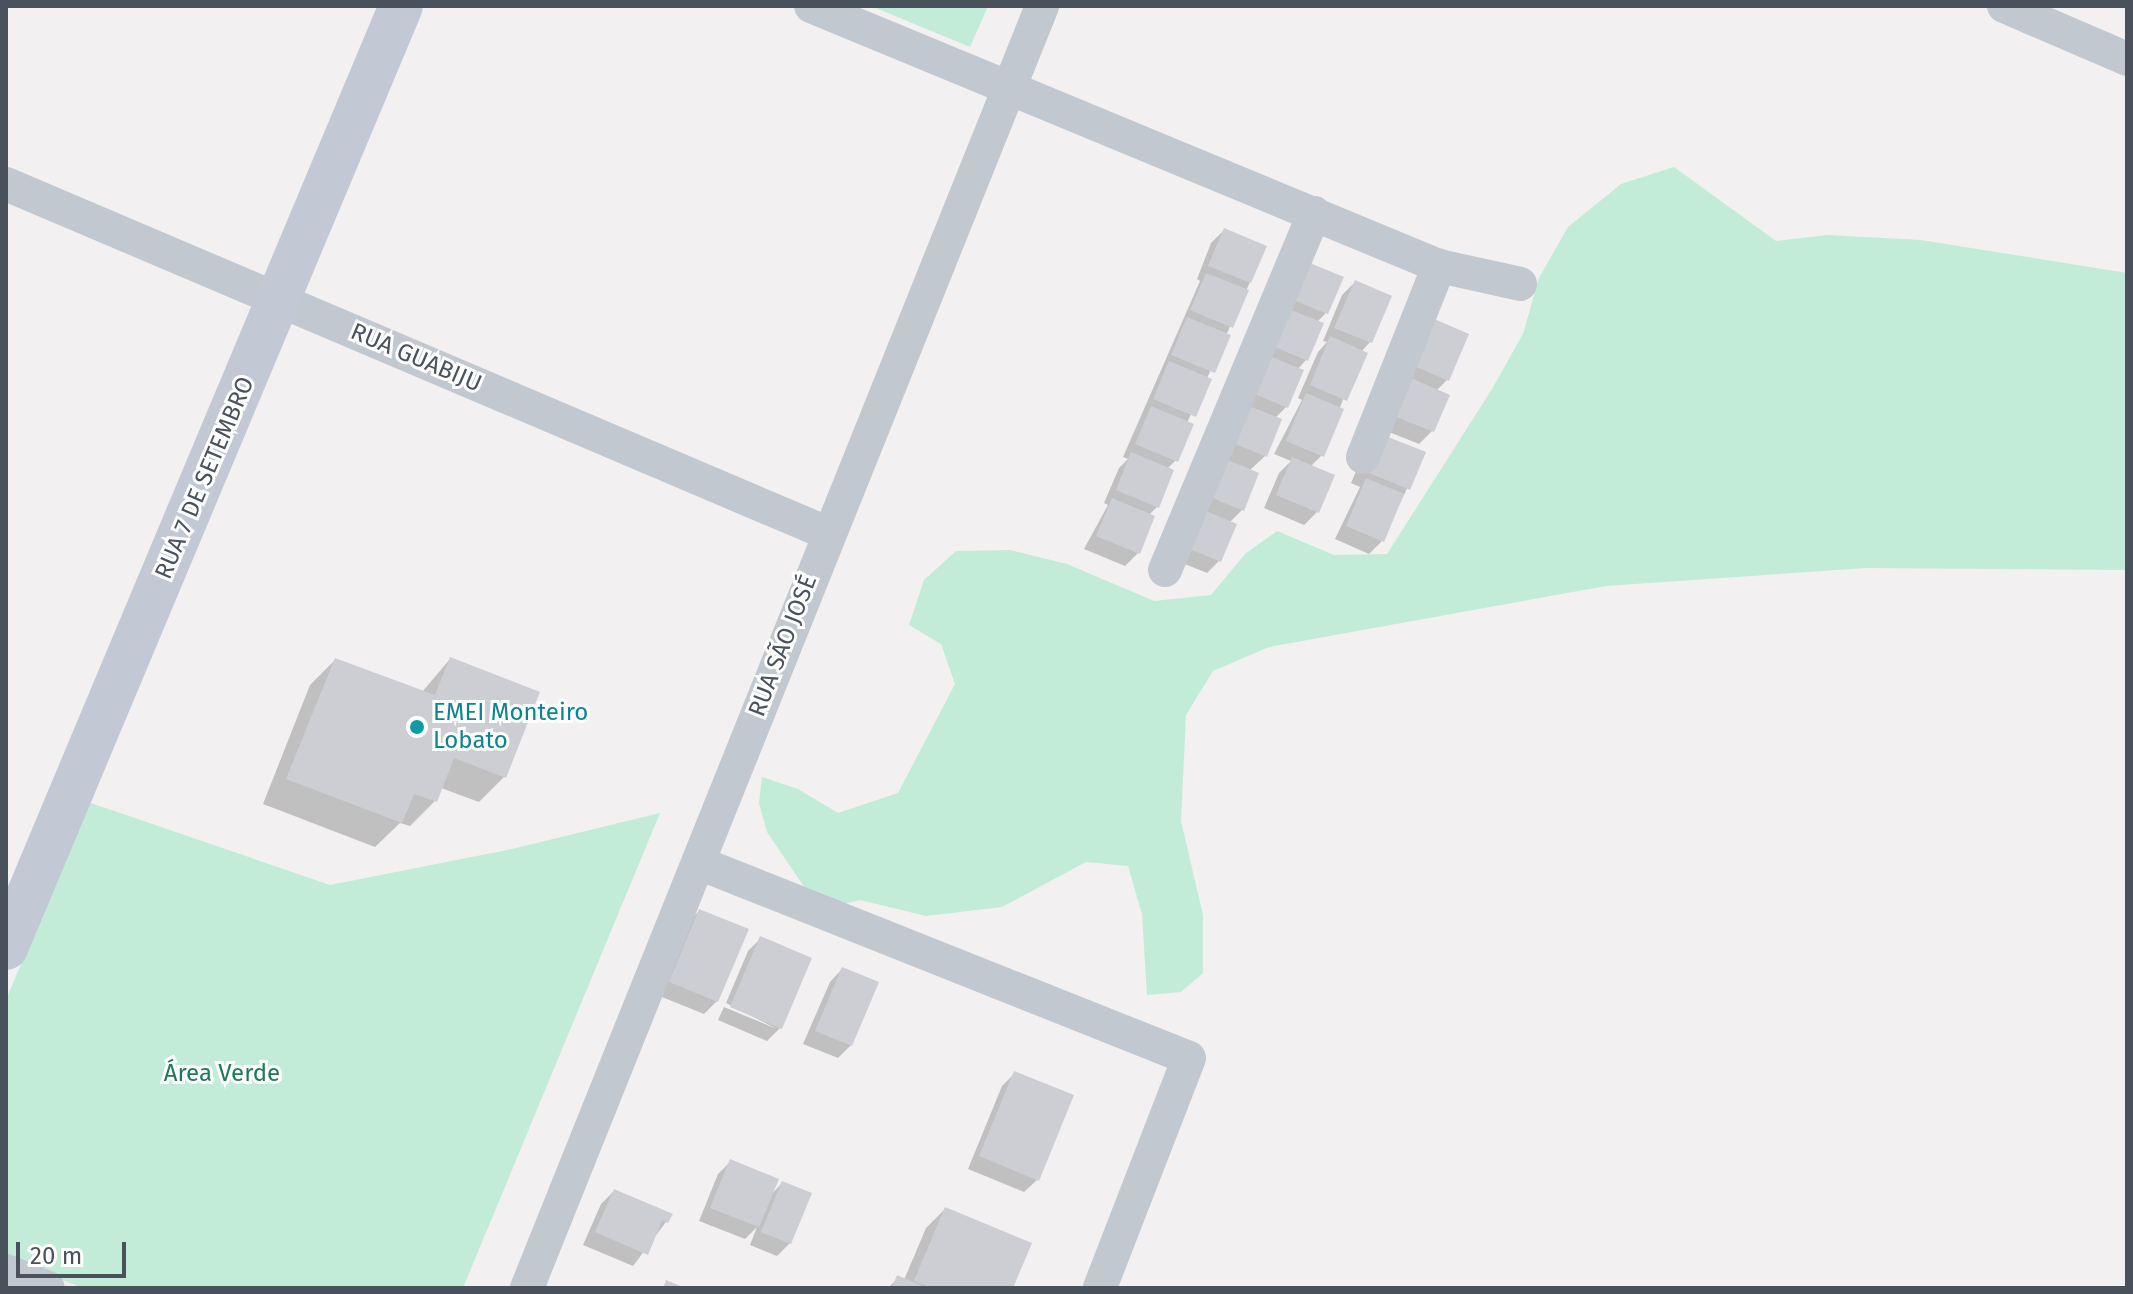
<!DOCTYPE html>
<meta charset="utf-8">
<style>
body{margin:0}
#map{position:relative;width:2133px;height:1294px;overflow:hidden;background:#f2f0f0;font-family:"Fira Sans",sans-serif}
div>[style]{position:absolute}
.green>*{inset:0;background:#c2ecd7}
.shadow>*{inset:0;background:#0003}
.building>*{inset:0;background:#cdced4}
.street>*{height:34px;margin:-17px;padding:0 17px;transform-origin:17px;border-radius:17px;background:#c1c8d0}
.secondary>*{height:44px;margin:-22px;padding:0 22px;transform-origin:22px;border-radius:22px;background:#c2c9d5}
.dots>*{width:22px;height:22px;translate:-50% -50%;box-sizing:border-box;border:4px solid #fff;border-radius:50%}
span{translate:-50% -50%;white-space:nowrap;text-align:center;line-height:1.15;-webkit-text-stroke:6px #fff;paint-order:stroke}
.street-label{font-size:24px;color:#49515c}
.culture-label{font-size:24px;color:#0d838f}
.left{translate:0 -50%;text-align:left}
.park-label{font-size:24px;color:#1f7856}
.frame{position:absolute;inset:0;border:8px solid #49515c;pointer-events:none}
.scale{position:absolute;left:16px;top:1242px;width:110px;height:36px;box-sizing:border-box;border:4px solid #49515c;border-top:0;padding-left:10px;font-size:24px;line-height:28px;white-space:nowrap;color:#49515c;-webkit-text-stroke:6px #fff;paint-order:stroke}
</style>
<div id="map">
<div class="green">
<div style="clip-path:polygon(871px 6px,988px 6px,970px 47px)"></div>
<div style="clip-path:polygon(1674px 167px,1776px 241px,1827px 235px,1921px 240px,2127px 273px,2127px 570px,1866px 568px,1606px 586px,1269px 647px,1213px 671px,1186px 715px,1181px 821px,1203px 915px,1203px 973px,1181px 992px,1147px 995px,1142px 914px,1128px 866px,1086px 862px,1002px 907px,926px 916px,860px 900px,835px 906px,809px 894px,767px 832px,759px 803px,762px 777px,798px 789px,838px 813px,898px 793px,955px 684px,941px 644px,909px 625px,924px 580px,956px 551px,1010px 550px,1067px 564px,1154px 601px,1211px 595px,1245px 554px,1277px 531px,1334px 555px,1387px 554px,1492px 389px,1523px 334px,1539px 278px,1568px 227px,1621px 184px)"></div>
<div style="clip-path:polygon(88px 802px,330px 885px,512px 849px,660px 813px,463px 1288px,83px 1288px,6px 1258px,6px 1000px)"></div>
</div>
<div class="shadow">
<div style="clip-path:polygon(1224px 230px,1250px 282px,1187px 423px,1176px 460px,1167px 469px,1157px 507px,1148px 516px,1138px 553px,1125px 566px,1084px 549px,1108px 505px,1104px 503px,1119px 468px,1128px 459px,1123px 457px,1200px 281px,1197px 279px,1211px 243px)"></div>
<div style="clip-path:polygon(1288px 274px,1326px 313px,1317px 322px,1306px 360px,1297px 370px,1286px 407px,1275px 418px,1265px 456px,1249px 471px,1242px 510px,1229px 523px,1220px 560px,1207px 573px,1167px 557px)"></div>
<div style="clip-path:polygon(1355px 282px,1370px 342px,1361px 352px,1322px 455px,1310px 467px,1317px 512px,1304px 525px,1264px 508px,1279px 473px,1291px 461px,1274px 454px,1302px 400px,1298px 398px,1318px 352px,1327px 342px,1323px 341px,1342px 295px)"></div>
<div style="clip-path:polygon(1419px 333px,1467px 335px,1447px 380px,1436px 391px,1432px 431px,1419px 444px,1374px 426px)"></div>
<div style="clip-path:polygon(1366px 448px,1424px 453px,1382px 541px,1369px 554px,1335px 539px,1360px 487px,1351px 483px)"></div>
<div style="clip-path:polygon(450px 659px,504px 777px,479px 802px,441px 788px,435px 801px,410px 826px,400px 823px,375px 847px,263px 804px,310px 685px,335px 660px,422px 692px)"></div>
<div style="clip-path:polygon(699px 911px,717px 1001px,704px 1014px,657px 995px,686px 924px)"></div>
<div style="clip-path:polygon(761px 938px,780px 1028px,767px 1041px,718px 1020px,724px 1007px,777px 1029px,726px 1003px,748px 951px)"></div>
<div style="clip-path:polygon(842px 969px,851px 1045px,838px 1058px,803px 1044px,830px 982px)"></div>
<div style="clip-path:polygon(1015px 1073px,1037px 1180px,1024px 1192px,968px 1169px,1002px 1086px)"></div>
<div style="clip-path:polygon(731px 1161px,771px 1195px,782px 1183px,790px 1243px,777px 1256px,750px 1245px,757px 1227px,745px 1239px,699px 1221px,718px 1174px)"></div>
<div style="clip-path:polygon(614px 1191px,666px 1222px,633px 1266px,583px 1245px,601px 1204px)"></div>
<div style="clip-path:polygon(945px 1209px,1011px 1288px,888px 1288px,898px 1278px,904px 1280px,926px 1228px)"></div>
</div>
<div class="building">
<div style="clip-path:polygon(1224px 228px,1267px 246px,1251px 283px,1208px 266px)"></div>
<div style="clip-path:polygon(1300px 259px,1344px 277px,1328px 314px,1285px 297px)"></div>
<div style="clip-path:polygon(1206px 273px,1249px 290px,1233px 328px,1190px 310px)"></div>
<div style="clip-path:polygon(1355px 280px,1392px 296px,1372px 343px,1334px 328px)"></div>
<div style="clip-path:polygon(1281px 306px,1324px 323px,1308px 361px,1265px 343px)"></div>
<div style="clip-path:polygon(1187px 317px,1231px 335px,1215px 373px,1171px 355px)"></div>
<div style="clip-path:polygon(1432px 318px,1469px 334px,1449px 381px,1411px 365px)"></div>
<div style="clip-path:polygon(1330px 336px,1368px 353px,1347px 401px,1310px 385px)"></div>
<div style="clip-path:polygon(1261px 353px,1304px 370px,1288px 408px,1245px 390px)"></div>
<div style="clip-path:polygon(1169px 361px,1212px 379px,1196px 417px,1153px 399px)"></div>
<div style="clip-path:polygon(1402px 374px,1450px 395px,1434px 432px,1386px 413px)"></div>
<div style="clip-path:polygon(1306px 393px,1344px 409px,1324px 457px,1286px 441px)"></div>
<div style="clip-path:polygon(1239px 402px,1282px 419px,1267px 457px,1223px 439px)"></div>
<div style="clip-path:polygon(1151px 406px,1194px 424px,1178px 462px,1135px 444px)"></div>
<div style="clip-path:polygon(1378px 433px,1426px 452px,1410px 490px,1362px 470px)"></div>
<div style="clip-path:polygon(1131px 452px,1174px 470px,1159px 508px,1116px 490px)"></div>
<div style="clip-path:polygon(1216px 455px,1259px 473px,1244px 511px,1200px 493px)"></div>
<div style="clip-path:polygon(1292px 457px,1335px 475px,1319px 513px,1276px 495px)"></div>
<div style="clip-path:polygon(1366px 478px,1404px 494px,1384px 542px,1346px 526px)"></div>
<div style="clip-path:polygon(1112px 498px,1155px 516px,1140px 554px,1096px 536px)"></div>
<div style="clip-path:polygon(1194px 506px,1237px 524px,1221px 562px,1178px 544px)"></div>
<div style="clip-path:polygon(450px 657px,540px 692px,506px 778px,454px 758px,437px 802px,414px 794px,402px 823px,286px 779px,335px 658px,435px 695px)"></div>
<div style="clip-path:polygon(699px 909px,749px 929px,718px 1002px,669px 982px)"></div>
<div style="clip-path:polygon(760px 936px,812px 958px,782px 1029px,730px 1007px)"></div>
<div style="clip-path:polygon(842px 967px,879px 982px,852px 1046px,815px 1031px)"></div>
<div style="clip-path:polygon(1014px 1071px,1074px 1095px,1039px 1181px,979px 1156px)"></div>
<div style="clip-path:polygon(730px 1159px,779px 1179px,759px 1227px,710px 1208px)"></div>
<div style="clip-path:polygon(782px 1181px,812px 1193px,791px 1244px,761px 1232px)"></div>
<div style="clip-path:polygon(614px 1189px,673px 1214px,668px 1223px,662px 1221px,648px 1255px,595px 1232px)"></div>
<div style="clip-path:polygon(945px 1207px,1032px 1243px,1013px 1288px,932px 1288px,914px 1281px)"></div>
<div style="clip-path:polygon(897px 1275px,927px 1288px,892px 1288px)"></div>
<div style="clip-path:polygon(666px 1280px,685px 1288px,663px 1288px)"></div>
</div>
<div class="street">
<div style="left:811px;top:6px;width:680px;rotate:22.49deg"></div>
<div style="left:1439px;top:266px;width:83px;rotate:12.5deg"></div>
<div style="left:2004px;top:6px;width:134px;rotate:23.3deg"></div>
<div style="left:6px;top:184px;width:892px;rotate:23.03deg"></div>
<div style="left:1363px;top:457px;width:206px;rotate:-68.3deg"></div>
<div style="left:1165px;top:570px;width:387px;rotate:-67.3deg"></div>
<div style="left:699px;top:863px;width:527px;rotate:21.7deg"></div>
<div style="left:1189px;top:1058px;width:247px;rotate:111.2deg"></div>
<div style="left:6px;top:1271px;width:45px;rotate:22deg"></div>
<div style="left:527px;top:1288px;width:1382px;rotate:-68.11deg"></div>
</div>
<div class="secondary">
<div style="left:6px;top:948px;width:1021px;rotate:-67.25deg"></div>
</div>
<div class="dots">
<div style="left:417px;top:727px;background:#0f9aa8"></div>
</div>
<div class="street-label">
<span style="left:416px;top:358px;rotate:23deg">RUA GUABIJU</span>
<span style="left:205px;top:478px;rotate:-67deg">RUA 7 DE SETEMBRO</span>
<span style="left:783px;top:646px;rotate:-69deg">RUA SÃO JOSÉ</span>
</div>
<div class="culture-label">
<span class="left" style="left:433px;top:727px">EMEI Monteiro<br>Lobato</span>
</div>
<div class="park-label">
<span style="left:222px;top:1074px">Área Verde</span>
</div>
<div class="frame"></div>
<div class="scale">20 m</div>
</div>
